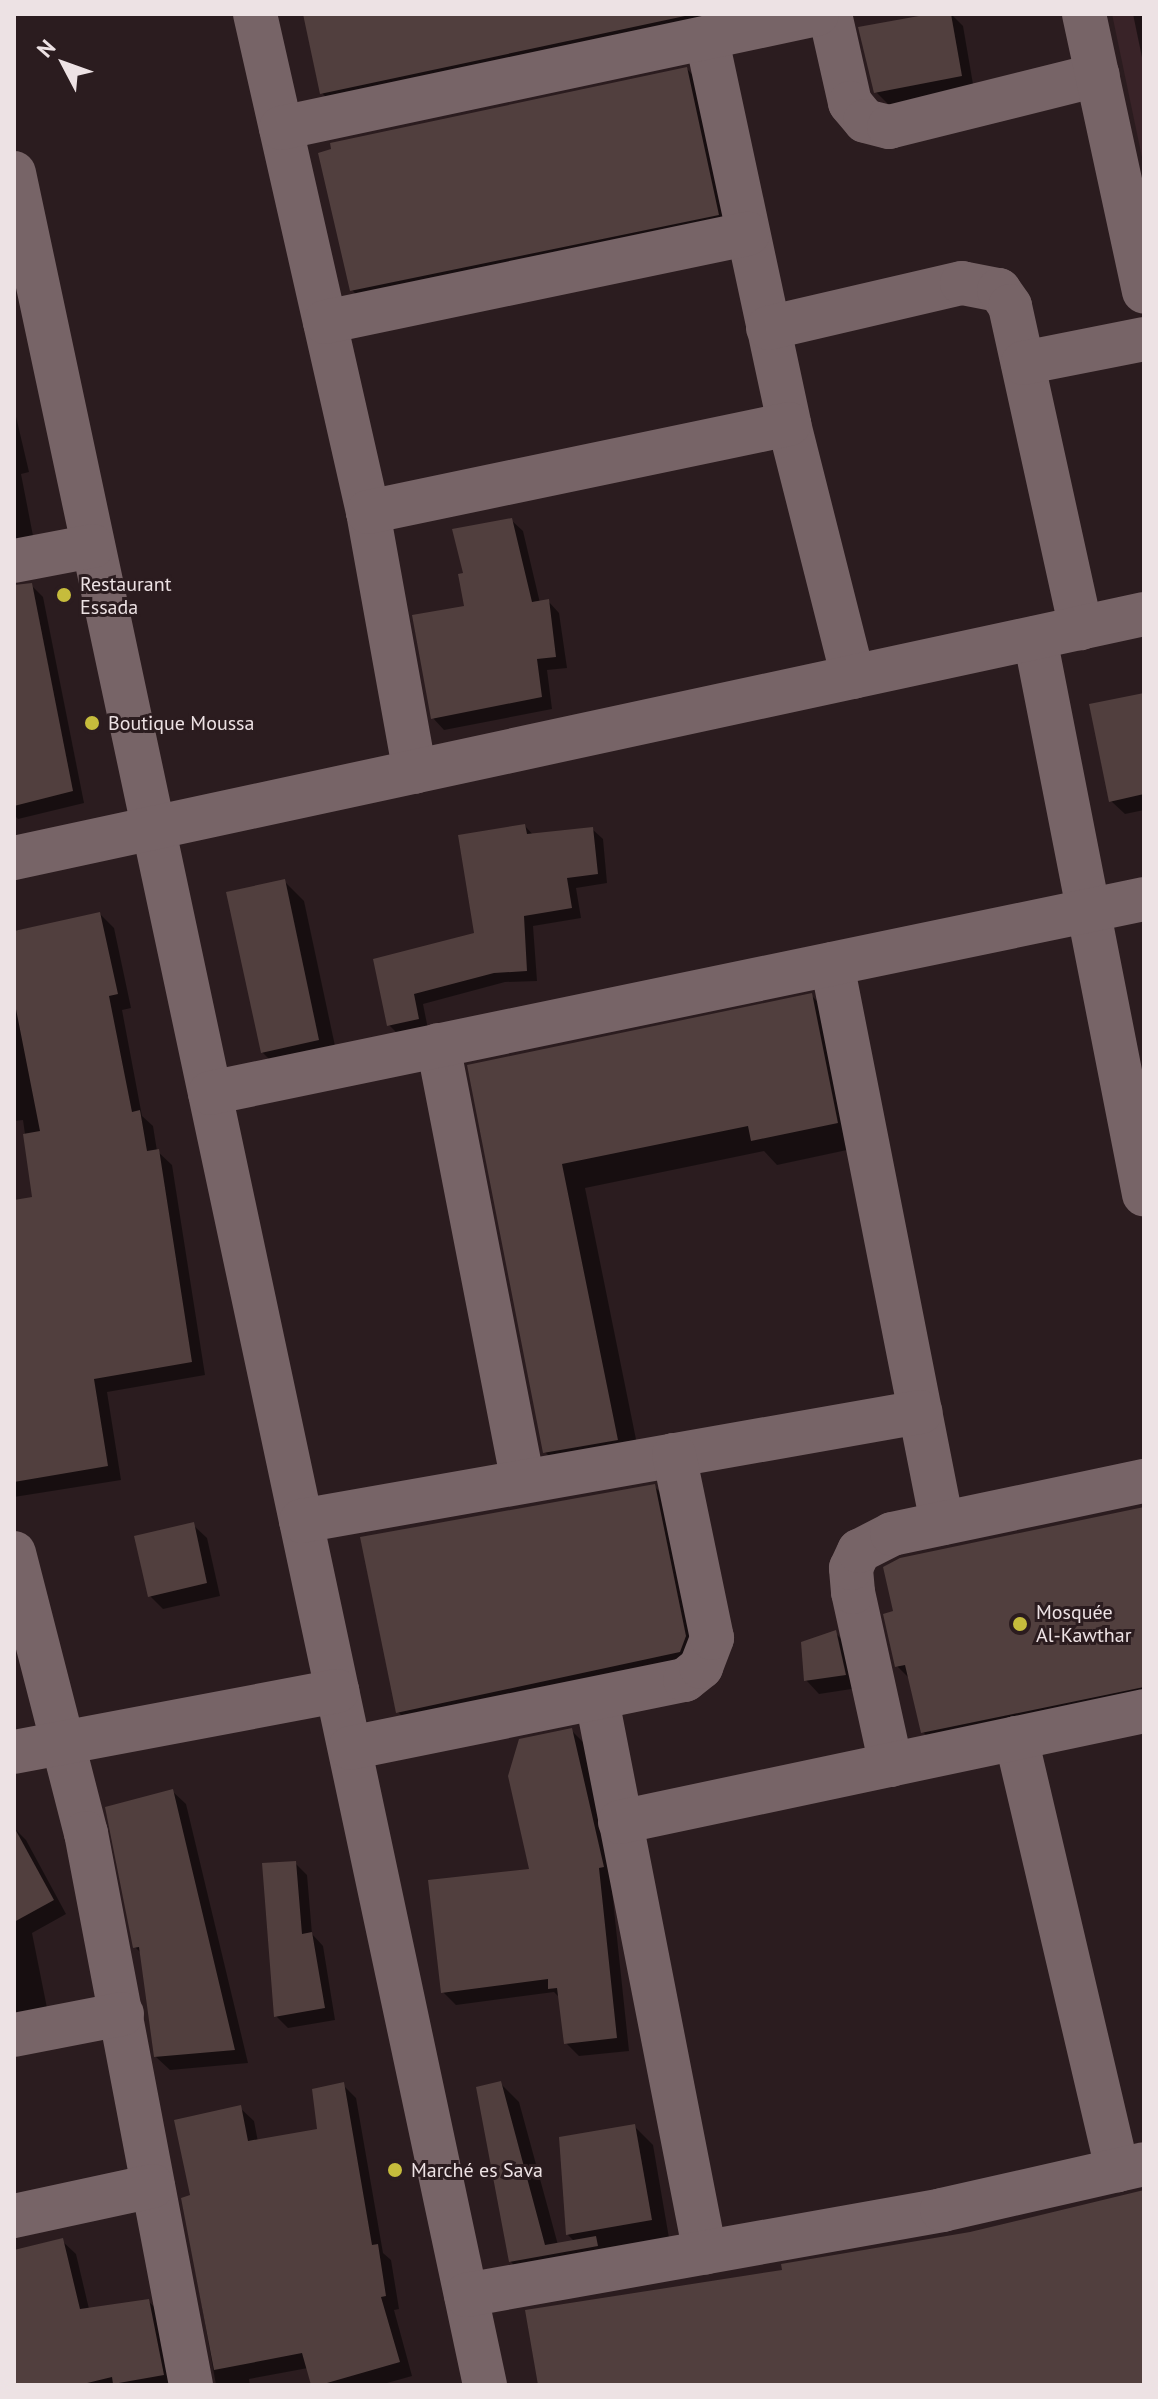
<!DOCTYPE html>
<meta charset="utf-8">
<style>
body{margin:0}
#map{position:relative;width:1158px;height:2399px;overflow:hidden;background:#2b1c1f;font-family:"PT Sans",sans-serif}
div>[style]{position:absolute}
.built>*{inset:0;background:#392328}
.shadow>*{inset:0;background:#0007}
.building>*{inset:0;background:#513f3e}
.minor>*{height:44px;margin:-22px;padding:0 22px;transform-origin:22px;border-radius:22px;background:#776467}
.tertiary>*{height:44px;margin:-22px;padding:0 22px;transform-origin:22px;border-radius:22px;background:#776467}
.dots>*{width:22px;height:22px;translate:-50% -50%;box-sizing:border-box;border:4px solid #2b1c1f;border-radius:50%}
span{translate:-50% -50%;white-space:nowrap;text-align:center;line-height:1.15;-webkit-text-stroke:6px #2b1c1f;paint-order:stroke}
.poi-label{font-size:20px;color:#ede2e4}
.left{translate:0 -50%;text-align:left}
.frame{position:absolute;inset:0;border:16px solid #ede2e4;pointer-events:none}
.north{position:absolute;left:24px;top:24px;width:80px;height:80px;-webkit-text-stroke:6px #2b1c1f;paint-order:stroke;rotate:311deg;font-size:22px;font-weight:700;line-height:32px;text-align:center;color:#ede2e4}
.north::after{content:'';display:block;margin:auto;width:28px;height:36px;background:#ede2e4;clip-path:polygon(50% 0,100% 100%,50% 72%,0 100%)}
</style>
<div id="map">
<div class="built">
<div style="clip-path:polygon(1112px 14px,1144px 14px,1144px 167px)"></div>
</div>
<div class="shadow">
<div style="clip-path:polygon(305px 14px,803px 14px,341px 113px,322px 93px)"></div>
<div style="clip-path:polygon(941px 14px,951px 14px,963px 26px,974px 90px,889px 105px,876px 92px)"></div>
<div style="clip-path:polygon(1133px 14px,1144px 14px,1144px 67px)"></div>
<div style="clip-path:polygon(687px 69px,712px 95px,743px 240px,377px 316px,352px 290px)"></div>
<div style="clip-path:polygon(14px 408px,29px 472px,21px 474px,35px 546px,14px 553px)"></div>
<div style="clip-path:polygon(511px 520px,523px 531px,540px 603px,548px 601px,559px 613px,567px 668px,547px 670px,552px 709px,444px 730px,433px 718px,467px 608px)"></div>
<div style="clip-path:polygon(31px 585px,43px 597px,84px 803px,18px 819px,14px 815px,14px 586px)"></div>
<div style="clip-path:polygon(1144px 695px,1144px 810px,1125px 814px,1111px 801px)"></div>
<div style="clip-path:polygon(525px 826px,534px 836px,592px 829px,603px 839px,607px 883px,576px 888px,581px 918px,533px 926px,537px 981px,505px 982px,423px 1004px,428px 1029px,400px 1036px,389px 1025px,375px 961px,476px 934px)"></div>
<div style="clip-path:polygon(284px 881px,304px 901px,338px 1060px,282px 1072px,262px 1052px)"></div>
<div style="clip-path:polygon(100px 914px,114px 928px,131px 1008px,122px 1010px,142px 1116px,153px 1126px,157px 1151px,172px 1165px,205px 1375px,107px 1392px,121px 1480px,14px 1497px,14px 1202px,34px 1198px,23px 1120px,14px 1121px,14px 931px)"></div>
<div style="clip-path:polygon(812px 996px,836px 1020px,861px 1147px,777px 1165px,764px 1151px,585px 1188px,641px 1464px,569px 1476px,545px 1452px,470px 1067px)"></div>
<div style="clip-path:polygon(654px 1486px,679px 1512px,710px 1662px,423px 1738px,398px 1712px)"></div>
<div style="clip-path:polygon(1144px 1509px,1144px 1719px,948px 1757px,923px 1732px,911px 1680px,897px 1666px)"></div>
<div style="clip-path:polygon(193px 1525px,207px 1538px,220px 1596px,163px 1609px,150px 1596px)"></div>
<div style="clip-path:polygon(835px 1633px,849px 1646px,858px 1688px,819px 1694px,806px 1680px)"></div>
<div style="clip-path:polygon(572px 1731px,585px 1744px,611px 1881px,629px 2051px,579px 2056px,566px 2043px,560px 1998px,554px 1992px,456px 2005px,443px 1992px,531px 1871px)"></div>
<div style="clip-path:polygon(172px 1791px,186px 1804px,248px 2063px,170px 2070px,156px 2057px,142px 1954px,135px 1947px)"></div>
<div style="clip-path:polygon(14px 1828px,26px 1840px,66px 1914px,32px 1933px,49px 2018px,14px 2026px)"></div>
<div style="clip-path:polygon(295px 1863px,307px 1875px,312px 1934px,323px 1946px,335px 2020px,288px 2028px,276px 2016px)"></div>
<div style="clip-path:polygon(500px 2083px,519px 2102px,558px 2245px,575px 2242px,568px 2235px,634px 2126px,653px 2145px,669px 2238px,529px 2280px,510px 2261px)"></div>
<div style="clip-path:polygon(343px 2085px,356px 2098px,383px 2253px,391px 2260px,399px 2309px,394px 2310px,412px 2376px,380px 2385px,313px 2385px,308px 2368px,249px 2379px,250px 2385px,216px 2385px,183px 2199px,192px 2197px,240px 2108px,254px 2121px,258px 2142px,319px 2131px)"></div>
<div style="clip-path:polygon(62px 2241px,76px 2254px,89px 2309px,148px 2301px,162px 2314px,178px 2385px,14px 2385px,14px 2252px)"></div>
</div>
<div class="building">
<div style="clip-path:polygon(303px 14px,685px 14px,685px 16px,320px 94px)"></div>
<div style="clip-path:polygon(930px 14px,951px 14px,962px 76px,874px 93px,858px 27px)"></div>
<div style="clip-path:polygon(687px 67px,719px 215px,350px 291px,318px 153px,331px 149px,330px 143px)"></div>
<div style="clip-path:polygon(512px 518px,532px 602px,549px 599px,556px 657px,537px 659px,542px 697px,431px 719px,412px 615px,464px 606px,458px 574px,463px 573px,452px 529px)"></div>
<div style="clip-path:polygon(32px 583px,73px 791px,14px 806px,14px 585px)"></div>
<div style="clip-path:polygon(1144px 693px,1144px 794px,1109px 802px,1089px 704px)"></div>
<div style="clip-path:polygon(525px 824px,527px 834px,593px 827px,598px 874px,567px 878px,572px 908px,524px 916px,527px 971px,494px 973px,414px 994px,419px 1019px,387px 1026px,373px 959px,474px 933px,458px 835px)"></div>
<div style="clip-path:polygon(285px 879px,319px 1040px,261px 1053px,226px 892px)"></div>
<div style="clip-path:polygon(100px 912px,118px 994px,109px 996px,132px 1112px,140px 1110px,147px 1151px,159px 1149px,192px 1362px,94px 1379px,108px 1466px,14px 1482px,14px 1200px,32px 1197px,23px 1134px,40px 1131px,14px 999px,14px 931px)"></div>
<div style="clip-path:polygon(812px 993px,838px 1123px,751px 1141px,748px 1126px,562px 1164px,618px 1440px,543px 1453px,467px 1065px)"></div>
<div style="clip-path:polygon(655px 1484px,686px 1636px,680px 1652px,396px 1713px,360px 1537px)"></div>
<div style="clip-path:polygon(1144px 1507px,1144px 1687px,921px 1733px,905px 1665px,895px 1667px,883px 1614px,893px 1611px,883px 1567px,900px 1558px)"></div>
<div style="clip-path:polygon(194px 1522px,207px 1583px,148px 1597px,134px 1536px)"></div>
<div style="clip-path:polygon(836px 1630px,846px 1675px,804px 1681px,801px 1642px)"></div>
<div style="clip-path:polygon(572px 1728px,604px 1867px,599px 1868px,617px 2038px,564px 2044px,557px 1988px,548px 1989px,548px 1979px,441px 1993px,428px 1880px,529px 1869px,508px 1776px,519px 1739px)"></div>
<div style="clip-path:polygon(173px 1789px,235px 2050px,154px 2057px,139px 1947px,133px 1948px,105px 1807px)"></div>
<div style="clip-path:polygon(14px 1827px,54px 1900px,14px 1922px)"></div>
<div style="clip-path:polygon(296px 1861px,302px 1934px,312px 1932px,325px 2008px,274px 2017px,262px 1863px)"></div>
<div style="clip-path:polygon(501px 2081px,545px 2245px,596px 2236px,598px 2246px,509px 2262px,476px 2087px)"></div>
<div style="clip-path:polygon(344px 2082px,372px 2245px,378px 2244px,386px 2296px,381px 2297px,400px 2362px,320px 2385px,311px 2385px,302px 2353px,214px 2370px,181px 2198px,190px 2195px,174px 2120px,241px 2105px,248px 2141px,317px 2129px,312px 2089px)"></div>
<div style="clip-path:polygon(635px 2124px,652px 2220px,566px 2235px,559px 2137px)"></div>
<div style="clip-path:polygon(1144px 2190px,1144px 2385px,538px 2385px,525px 2310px,782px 2270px,781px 2264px,970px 2232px)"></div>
<div style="clip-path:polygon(63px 2238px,80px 2309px,149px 2299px,164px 2375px,113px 2384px,112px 2377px,79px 2385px,14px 2385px,14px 2250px)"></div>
</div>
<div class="minor">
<div style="left:255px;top:14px;width:511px;rotate:77.22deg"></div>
<div style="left:368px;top:512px;width:264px;rotate:79.8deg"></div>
<div style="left:830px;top:14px;width:91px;rotate:77.3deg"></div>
<div style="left:850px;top:103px;width:23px;rotate:50deg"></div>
<div style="left:865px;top:121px;width:25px;rotate:14deg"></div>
<div style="left:889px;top:127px;width:215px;rotate:-14deg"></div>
<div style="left:1084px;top:14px;width:284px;rotate:77.8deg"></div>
<div style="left:707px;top:40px;width:393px;rotate:77.9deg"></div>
<div style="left:789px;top:424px;width:261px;rotate:75.8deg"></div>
<div style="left:281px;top:128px;width:548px;rotate:-12.01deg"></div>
<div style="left:14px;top:173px;width:2262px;rotate:77.98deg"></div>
<div style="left:325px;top:322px;width:432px;rotate:-11.8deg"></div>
<div style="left:768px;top:328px;width:199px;rotate:-13.1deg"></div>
<div style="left:962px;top:283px;width:38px;rotate:11deg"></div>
<div style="left:999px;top:290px;width:19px;rotate:55deg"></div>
<div style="left:1010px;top:306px;width:330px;rotate:77.6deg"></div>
<div style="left:1023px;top:363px;width:123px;rotate:-11.2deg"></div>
<div style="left:368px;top:512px;width:430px;rotate:-11.8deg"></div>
<div style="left:14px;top:561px;width:80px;rotate:-10.8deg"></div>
<div style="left:1035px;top:638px;width:567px;rotate:78.91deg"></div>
<div style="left:832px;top:964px;width:570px;rotate:78.87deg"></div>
<div style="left:438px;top:1045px;width:444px;rotate:79deg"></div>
<div style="left:210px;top:1093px;width:954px;rotate:-11.73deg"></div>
<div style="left:301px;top:1521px;width:629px;rotate:-9.99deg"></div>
<div style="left:14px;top:1553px;width:289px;rotate:75.6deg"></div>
<div style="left:86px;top:1833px;width:562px;rotate:79.23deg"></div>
<div style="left:597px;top:1700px;width:563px;rotate:78.95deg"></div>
<div style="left:1016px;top:1738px;width:444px;rotate:76.8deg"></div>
<div style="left:350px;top:1748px;width:342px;rotate:-11.5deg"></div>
<div style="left:685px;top:1680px;width:21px;rotate:-39deg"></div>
<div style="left:701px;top:1667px;width:31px;rotate:-69deg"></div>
<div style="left:712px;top:1638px;width:187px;rotate:-101.7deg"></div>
<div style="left:14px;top:1752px;width:329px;rotate:-10.7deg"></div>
<div style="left:891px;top:1765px;width:177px;rotate:-102.4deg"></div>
<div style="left:853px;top:1592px;width:24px;rotate:-95deg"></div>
<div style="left:851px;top:1568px;width:19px;rotate:-65deg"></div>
<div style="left:859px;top:1551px;width:37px;rotate:-27deg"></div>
<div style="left:892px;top:1534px;width:258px;rotate:-11.9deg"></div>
<div style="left:620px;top:1822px;width:536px;rotate:-11.96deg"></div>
<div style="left:14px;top:2035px;width:110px;rotate:-11deg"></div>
<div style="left:14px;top:2216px;width:142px;rotate:-12.2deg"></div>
<div style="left:466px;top:2295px;width:484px;rotate:-10.1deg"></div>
<div style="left:942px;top:2210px;width:207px;rotate:-12.8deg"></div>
</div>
<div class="tertiary">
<div style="left:14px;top:858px;width:1156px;rotate:-12.18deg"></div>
</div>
<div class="dots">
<div style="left:64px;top:595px;background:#c6bc3c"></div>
<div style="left:92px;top:723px;background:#c6bc3c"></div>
<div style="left:1020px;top:1624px;background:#c6bc3c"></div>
<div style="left:395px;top:2170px;background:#c6bc3c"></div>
</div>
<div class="poi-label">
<span class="left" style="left:80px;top:596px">Restaurant<br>Essada</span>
<span class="left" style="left:108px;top:723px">Boutique Moussa</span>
<span class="left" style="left:1036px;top:1624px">Mosquée<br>Al-Kawthar</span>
<span class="left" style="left:411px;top:2170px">Marché es Sava</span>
</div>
<div class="frame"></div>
<div class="north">N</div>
</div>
